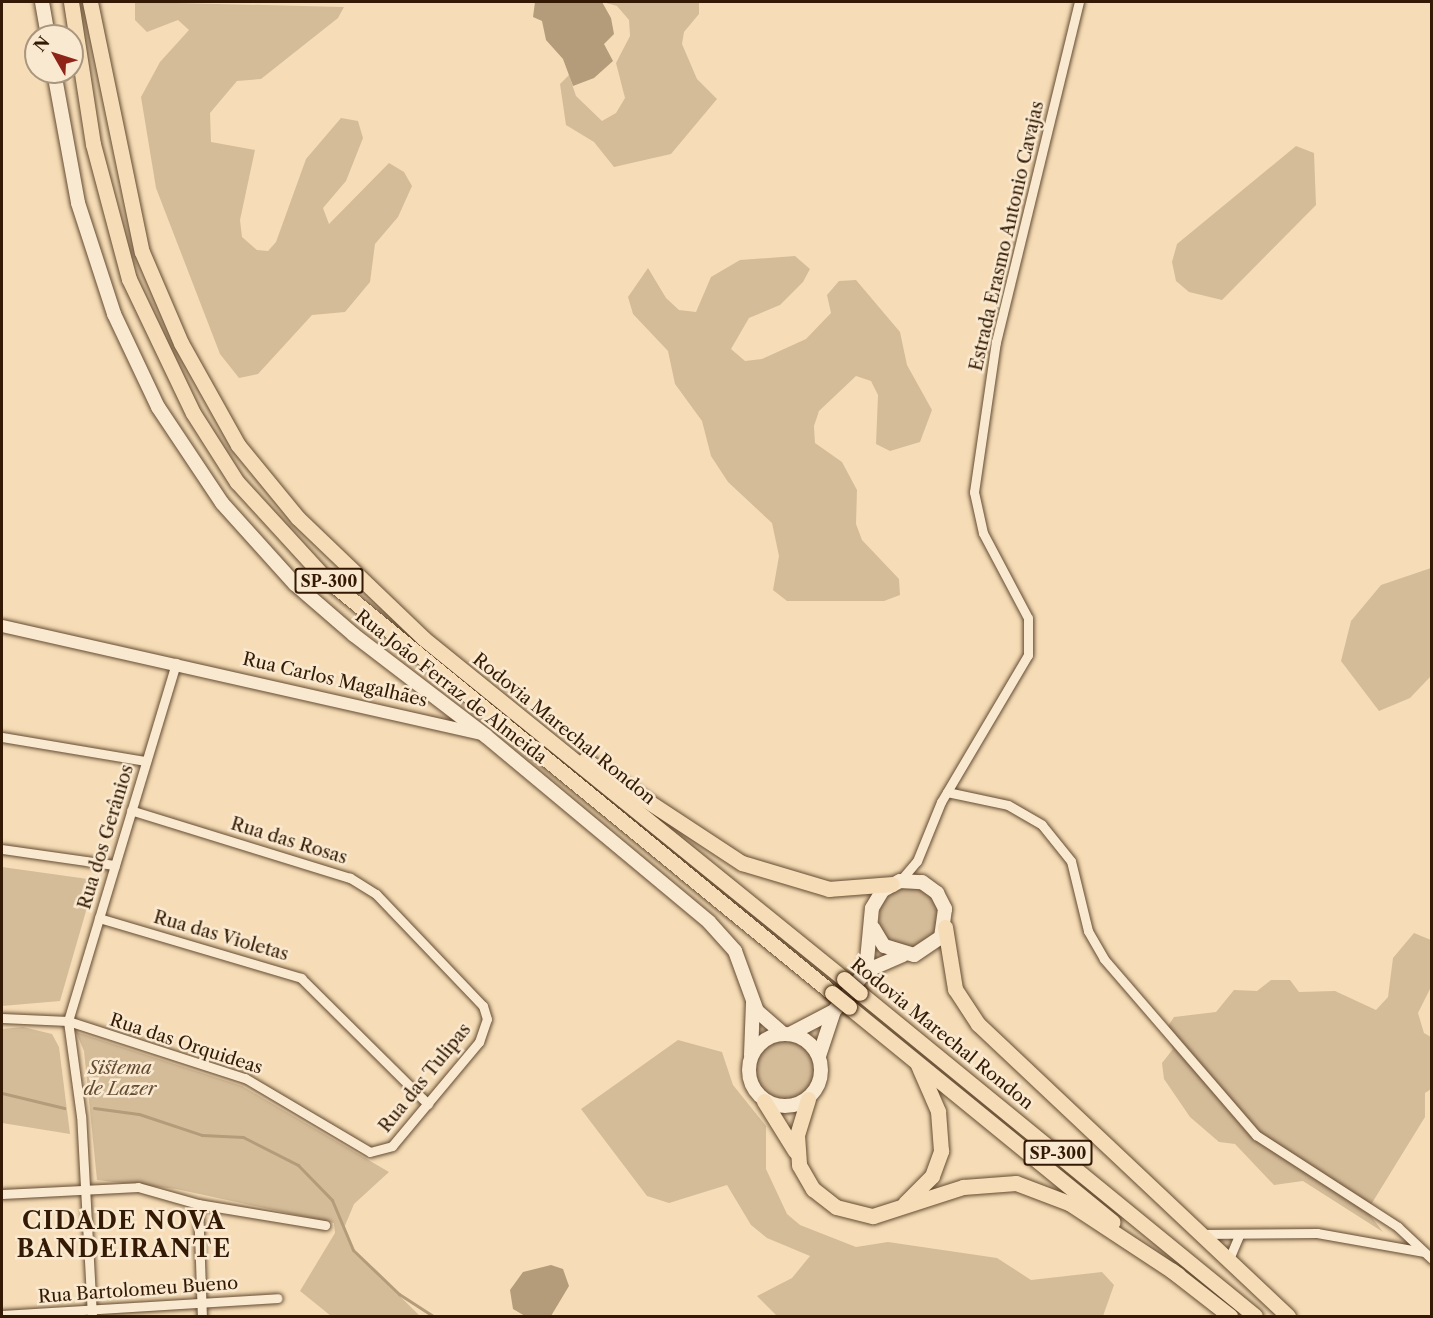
<!DOCTYPE html>
<meta charset="utf-8">
<style>
body{margin:0}
#map{position:relative;width:1433px;height:1318px;overflow:hidden;background:#f6ddb7;font-family:"Libre Caslon Text",serif}
div>[style]{position:absolute}
.green>*{inset:0;background:#d5bc99}
.round{border-radius:50%}
.water>*{inset:0;background:#b49b7a}
.stream>*{height:3px;margin:-1.5px;padding:0 1.5px;transform-origin:1.5px;border-radius:1.5px;background:#b49b7a}
.roads{filter:drop-shadow(0 0 2px #644b31) drop-shadow(0 0 2px #644b31)}
.minor>*{height:9px;margin:-4.5px;padding:0 4.5px;transform-origin:4.5px;border-radius:4.5px;background:#f9e9d0}
.tertiary>*{height:12px;margin:-6px;padding:0 6px;transform-origin:6px;border-radius:6px;background:#f9e9d0}
.secondary>*{height:14px;margin:-7px;padding:0 7px;transform-origin:7px;border-radius:7px;background:#f9e9d0}
.secondary>.ring{margin:-7px;padding:0;box-sizing:content-box;background:none;border:14px solid #f9e9d0;border-radius:50%}
.trunk>*{height:15px;margin:-7.5px;padding:0 7.5px;transform-origin:7.5px;border-radius:7.5px;background:#f6ddb7}
.bridges{filter:drop-shadow(0 0 2px #341a04) drop-shadow(0 0 2px #341a04)}
.trunk-bridge>*{height:15px;margin:-7.5px;padding:0 7.5px;transform-origin:7.5px;border-radius:7.5px;background:#f6ddb7}
span{translate:-50% -50%;white-space:nowrap;text-align:center;line-height:1.15;-webkit-text-stroke:5px #f9e9d0;paint-order:stroke}
.shield-label span{padding:2px 4px;background:#f9e9d0;border:2px solid;border-radius:4px;-webkit-text-stroke-width:0}
.shield-label{font-size:16px;color:#341a04;font-weight:700}
.street-label{font-size:18px;color:#341a04}
.park-label{font-size:18px;color:#644b31;font-style:italic}
.district-label{font-size:24px;color:#341a04;font-weight:700;letter-spacing:1.5px}
.frame{position:absolute;inset:0;border:3px solid #341a04;pointer-events:none}
.north{position:absolute;left:24px;top:24px;width:60px;height:60px;box-sizing:border-box;background:#f9e9d0;border:2px solid #aa967e;border-radius:50%;rotate:309deg;font-size:16px;font-weight:700;line-height:24px;text-align:center;color:#341a04}
.north::after{content:'';display:block;margin:auto;width:21px;height:27px;background:#8f2418;clip-path:polygon(50% 0,100% 100%,50% 72%,0 100%)}
</style>
<div id="map">
<div class="green">
<div style="clip-path:polygon(135px 2px,344px 7px,338px 18px,261px 79px,237px 81px,210px 113px,211px 142px,255px 150px,240px 220px,242px 237px,257px 250px,268px 251px,276px 242px,306px 159px,341px 118px,358px 121px,363px 138px,346px 181px,323px 208px,329px 224px,389px 163px,404px 172px,412px 186px,398px 217px,375px 244px,370px 282px,345px 312px,312px 315px,258px 374px,239px 378px,220px 354px,156px 188px,141px 97px,160px 62px,189px 30px,178px 20px,147px 32px,135px 20px)"></div>
<div style="clip-path:polygon(603px 2px,699px 2px,699px 14px,684px 32px,682px 44px,697px 79px,717px 99px,671px 154px,614px 167px,594px 142px,566px 125px,560px 84px,569px 75px,576px 96px,602px 121px,616px 113px,625px 98px,616px 63px,630px 36px,629px 20px,617px 6px)"></div>
<div style="clip-path:polygon(1296px 146px,1314px 153px,1316px 205px,1222px 300px,1189px 292px,1176px 281px,1172px 262px,1177px 244px)"></div>
<div style="clip-path:polygon(795px 256px,810px 269px,803px 282px,780px 305px,749px 318px,731px 349px,745px 361px,762px 359px,806px 339px,831px 313px,827px 295px,839px 281px,856px 280px,900px 332px,907px 365px,932px 410px,920px 442px,890px 451px,876px 444px,878px 395px,871px 381px,856px 376px,819px 411px,814px 426px,815px 443px,842px 462px,857px 490px,856px 524px,862px 540px,899px 579px,900px 595px,884px 601px,787px 601px,773px 590px,779px 556px,772px 523px,728px 482px,711px 456px,702px 421px,675px 384px,668px 351px,633px 314px,628px 297px,648px 268px,666px 298px,679px 310px,696px 312px,711px 277px,740px 260px)"></div>
<div style="clip-path:polygon(1431px 568px,1431px 676px,1410px 698px,1379px 711px,1341px 661px,1351px 621px,1381px 585px)"></div>
<div style="clip-path:polygon(2px 867px,95px 880px,60px 1001px,2px 1006px)"></div>
<div class="round" style="left:879px;top:888px;width:60px;height:60px"></div>
<div style="clip-path:polygon(1414px 933px,1431px 940px,1431px 987px,1418px 1013px,1424px 1033px,1431px 1037px,1431px 1089px,1425px 1093px,1425px 1117px,1372px 1203px,1370px 1215px,1383px 1232px,1303px 1181px,1274px 1185px,1235px 1144px,1219px 1142px,1190px 1117px,1164px 1079px,1162px 1063px,1173px 1049px,1165px 1031px,1174px 1017px,1216px 1012px,1234px 990px,1257px 991px,1271px 980px,1290px 980px,1299px 992px,1335px 991px,1376px 1010px,1388px 997px,1393px 958px)"></div>
<div style="clip-path:polygon(23px 1027px,52px 1034px,59px 1047px,70px 1134px,2px 1123px,2px 1029px)"></div>
<div style="clip-path:polygon(76px 1032px,242px 1086px,389px 1172px,354px 1204px,344px 1228px,353px 1250px,420px 1316px,331px 1316px,300px 1291px,335px 1233px,334px 1223px,176px 1189px,97px 1180px,84px 1051px)"></div>
<div class="round" style="left:754px;top:1039px;width:62px;height:62px"></div>
<div style="clip-path:polygon(678px 1040px,722px 1052px,733px 1085px,766px 1126px,766px 1169px,787px 1214px,800px 1225px,856px 1247px,888px 1242px,997px 1258px,1031px 1280px,1102px 1272px,1114px 1285px,1103px 1316px,777px 1316px,757px 1296px,792px 1278px,810px 1256px,767px 1238px,751px 1225px,727px 1185px,669px 1203px,647px 1196px,581px 1109px)"></div>
</div>
<div class="water">
<div style="clip-path:polygon(535px 2px,602px 2px,611px 18px,614px 34px,604px 44px,613px 61px,594px 78px,573px 86px,563px 59px,546px 40px,542px 21px,533px 17px)"></div>
<div style="clip-path:polygon(551px 1265px,563px 1269px,569px 1286px,551px 1316px,525px 1316px,513px 1309px,510px 1290px,523px 1272px)"></div>
</div>
<div class="stream">
<div style="left:2px;top:1093px;width:64px;rotate:13.6deg"></div>
<div style="left:94px;top:1108px;width:45px;rotate:7.6deg"></div>
<div style="left:139px;top:1114px;width:66px;rotate:18.4deg"></div>
<div style="left:202px;top:1135px;width:41px;rotate:2.8deg"></div>
<div style="left:243px;top:1137px;width:62px;rotate:27deg"></div>
<div style="left:298px;top:1165px;width:49px;rotate:45.8deg"></div>
<div style="left:332px;top:1200px;width:54px;rotate:67.2deg"></div>
<div style="left:353px;top:1250px;width:64px;rotate:43.7deg"></div>
<div style="left:399px;top:1294px;width:40px;rotate:32.9deg"></div>
</div>
<div class="roads">
<div class="minor">
<div style="left:2px;top:737px;width:146px;rotate:9.5deg"></div>
<div style="left:947px;top:792px;width:62px;rotate:12deg"></div>
<div style="left:1008px;top:805px;width:39px;rotate:30deg"></div>
<div style="left:1042px;top:825px;width:46px;rotate:51.1deg"></div>
<div style="left:1071px;top:861px;width:72px;rotate:76.3deg"></div>
<div style="left:1088px;top:931px;width:32px;rotate:60deg"></div>
<div style="left:1104px;top:959px;width:233px;rotate:49.2deg"></div>
<div style="left:1256px;top:1135px;width:169px;rotate:32.9deg"></div>
<div style="left:1398px;top:1227px;width:47px;rotate:43.3deg"></div>
<div style="left:2px;top:849px;width:114px;rotate:8.1deg"></div>
<div style="left:900px;top:881px;width:26px;rotate:-50deg"></div>
<div style="left:917px;top:861px;width:64px;rotate:-67.9deg"></div>
<div style="left:941px;top:802px;width:171px;rotate:-59.4deg"></div>
<div style="left:1028px;top:655px;width:37px;rotate:-90deg"></div>
<div style="left:1028px;top:618px;width:96px;rotate:-117.9deg"></div>
<div style="left:983px;top:533px;width:42px;rotate:-102.4deg"></div>
<div style="left:974px;top:492px;width:152px;rotate:-81.7deg"></div>
<div style="left:996px;top:342px;width:350px;rotate:-76.3deg"></div>
<div style="left:99px;top:918px;width:211px;rotate:16.5deg"></div>
<div style="left:301px;top:978px;width:179px;rotate:44.8deg"></div>
<div style="left:2px;top:1018px;width:66px;rotate:2.6deg"></div>
<div style="left:68px;top:1021px;width:186px;rotate:17.9deg"></div>
<div style="left:245px;top:1078px;width:145px;rotate:30.6deg"></div>
<div style="left:370px;top:1152px;width:23px;rotate:-15deg"></div>
<div style="left:392px;top:1146px;width:136px;rotate:-50.1deg"></div>
<div style="left:479px;top:1042px;width:24px;rotate:-71deg"></div>
<div style="left:487px;top:1019px;width:14px;rotate:-107deg"></div>
<div style="left:483px;top:1006px;width:155px;rotate:-133.7deg"></div>
<div style="left:376px;top:894px;width:31px;rotate:-148deg"></div>
<div style="left:350px;top:878px;width:229px;rotate:-162.8deg"></div>
<div style="left:2px;top:1194px;width:136px;rotate:-2.9deg"></div>
<div style="left:138px;top:1187px;width:62px;rotate:15.8deg"></div>
<div style="left:198px;top:1204px;width:129px;rotate:9.4deg"></div>
<div style="left:198px;top:1204px;width:112px;rotate:88deg"></div>
<div style="left:1201px;top:1234px;width:116px;rotate:-0.5deg"></div>
<div style="left:1317px;top:1233px;width:109px;rotate:10.1deg"></div>
<div style="left:1229px;top:1259px;width:25px;rotate:-67deg"></div>
<div style="left:2px;top:1315px;width:276px;rotate:-3.5deg"></div>
<div style="left:92px;top:1316px;width:200px;rotate:-93.1deg"></div>
<div style="left:81px;top:1116px;width:96px;rotate:-97.8deg"></div>
<div style="left:68px;top:1021px;width:374px;rotate:-73.2deg"></div>
</div>
<div class="tertiary">
<div style="left:2px;top:626px;width:492px;rotate:12.7deg"></div>
</div>
<div class="secondary">
<div style="left:42px;top:2px;width:35px;rotate:80deg"></div>
<div style="left:54px;top:72px;width:133px;rotate:79.6deg"></div>
<div style="left:78px;top:203px;width:117px;rotate:72deg"></div>
<div style="left:114px;top:314px;width:103px;rotate:64.7deg"></div>
<div style="left:158px;top:407px;width:115px;rotate:56.3deg"></div>
<div style="left:222px;top:503px;width:109px;rotate:48deg"></div>
<div style="left:295px;top:584px;width:78px;rotate:40.8deg"></div>
<div style="left:354px;top:635px;width:166px;rotate:37.4deg"></div>
<div style="left:486px;top:736px;width:290px;rotate:39.8deg"></div>
<div style="left:709px;top:922px;width:39px;rotate:48deg"></div>
<div style="left:735px;top:951px;width:64px;rotate:69.9deg"></div>
<div style="left:757px;top:1011px;width:35px;rotate:41deg"></div>
<div style="left:866px;top:971px;width:63px;rotate:-84.6deg"></div>
<div style="left:872px;top:908px;width:21px;rotate:-59deg"></div>
<div style="left:883px;top:890px;width:19px;rotate:-28deg"></div>
<div style="left:900px;top:881px;width:22px;rotate:3deg"></div>
<div style="left:922px;top:882px;width:19px;rotate:36deg"></div>
<div style="left:937px;top:893px;width:18px;rotate:63deg"></div>
<div style="left:945px;top:909px;width:28px;rotate:98deg"></div>
<div style="left:941px;top:937px;width:32px;rotate:146deg"></div>
<div style="left:914px;top:955px;width:31px;rotate:-163deg"></div>
<div style="left:884px;top:946px;width:21px;rotate:-121deg"></div>
<div class="ring" style="left:749px;top:1034px;width:58px;height:58px"></div>
<div style="left:790px;top:1034px;width:47px;rotate:-27.6deg"></div>
<div style="left:751px;top:1055px;width:53px;rotate:-87.8deg"></div>
<div style="left:819px;top:1056px;width:47px;rotate:-71.6deg"></div>
<div style="left:834px;top:1011px;width:51px;rotate:-51.3deg"></div>
<div style="left:866px;top:971px;width:40px;rotate:-23.4deg"></div>
</div>
<div class="trunk">
<div style="left:71px;top:2px;width:144px;rotate:81.2deg"></div>
<div style="left:93px;top:144px;width:140px;rotate:75.1deg"></div>
<div style="left:129px;top:279px;width:148px;rotate:64.5deg"></div>
<div style="left:193px;top:413px;width:82px;rotate:57.5deg"></div>
<div style="left:237px;top:482px;width:129px;rotate:47.5deg"></div>
<div style="left:324px;top:577px;width:657px;rotate:39.31deg"></div>
<div style="left:90px;top:2px;width:255px;rotate:78.3deg"></div>
<div style="left:142px;top:252px;width:99px;rotate:66.8deg"></div>
<div style="left:181px;top:343px;width:117px;rotate:60.8deg"></div>
<div style="left:238px;top:445px;width:94px;rotate:50.6deg"></div>
<div style="left:298px;top:518px;width:173px;rotate:43.8deg"></div>
<div style="left:423px;top:638px;width:542px;rotate:39.01deg"></div>
<div style="left:585px;top:760px;width:188px;rotate:33.3deg"></div>
<div style="left:742px;top:863px;width:91px;rotate:16.6deg"></div>
<div style="left:829px;top:889px;width:63px;rotate:-4.5deg"></div>
<div style="left:945px;top:927px;width:63px;rotate:80.8deg"></div>
<div style="left:955px;top:989px;width:42px;rotate:56.7deg"></div>
<div style="left:978px;top:1024px;width:426px;rotate:43.3deg"></div>
<div style="left:860px;top:993px;width:510px;rotate:39.27deg"></div>
<div style="left:849px;top:1007px;width:340px;rotate:39.2deg"></div>
<div style="left:808px;top:1099px;width:38px;rotate:107deg"></div>
<div style="left:797px;top:1135px;width:30px;rotate:86deg"></div>
<div style="left:799px;top:1165px;width:28px;rotate:60deg"></div>
<div style="left:813px;top:1189px;width:29px;rotate:38deg"></div>
<div style="left:836px;top:1207px;width:38px;rotate:14deg"></div>
<div style="left:873px;top:1216px;width:95px;rotate:-17.9deg"></div>
<div style="left:963px;top:1187px;width:53px;rotate:-4.3deg"></div>
<div style="left:1016px;top:1183px;width:57px;rotate:20.7deg"></div>
<div style="left:1069px;top:1203px;width:131px;rotate:33.4deg"></div>
<div style="left:764px;top:1101px;width:59px;rotate:58.2deg"></div>
<div style="left:905px;top:1203px;width:38px;rotate:-45deg"></div>
<div style="left:932px;top:1176px;width:27px;rotate:-70deg"></div>
<div style="left:941px;top:1151px;width:40px;rotate:-94.3deg"></div>
<div style="left:938px;top:1111px;width:50px;rotate:-113.5deg"></div>
<div style="left:1171px;top:1270px;width:75px;rotate:37.9deg"></div>
</div>
</div>
<div class="bridges">
<div class="trunk-bridge">
<div style="left:844px;top:979px;width:21px;rotate:41deg"></div>
<div style="left:832px;top:993px;width:22px;rotate:39deg"></div>
</div>
</div>
<div class="shield-label">
<span style="left:329px;top:581px">SP-300</span>
<span style="left:1058px;top:1153px">SP-300</span>
</div>
<div class="street-label">
<span style="left:1007px;top:236px;rotate:-77deg">Estrada Erasmo Antonio Cavajas</span>
<span style="left:335px;top:680px;rotate:13deg">Rua Carlos Magalhães</span>
<span style="left:451px;top:687px;rotate:38deg">Rua João Ferraz de Almeida</span>
<span style="left:564px;top:729px;rotate:39deg">Rodovia Marechal Rondon</span>
<span style="left:106px;top:837px;rotate:-73deg">Rua dos Gerânios</span>
<span style="left:289px;top:841px;rotate:17deg">Rua das Rosas</span>
<span style="left:221px;top:936px;rotate:16deg">Rua das Violetas</span>
<span style="left:942px;top:1034px;rotate:39deg">Rodovia Marechal Rondon</span>
<span style="left:186px;top:1044px;rotate:18deg">Rua das Orquideas</span>
<span style="left:425px;top:1078px;rotate:-51deg">Rua das Tulipas</span>
<span style="left:138px;top:1290px;rotate:-4deg">Rua Bartolomeu Bueno</span>
</div>
<div class="park-label">
<span style="left:120px;top:1079px">Sistema<br>de Lazer</span>
</div>
<div class="district-label">
<span style="left:124px;top:1235px">CIDADE NOVA<br>BANDEIRANTE</span>
</div>
<div class="frame"></div>
<div class="north">N</div>
</div>
